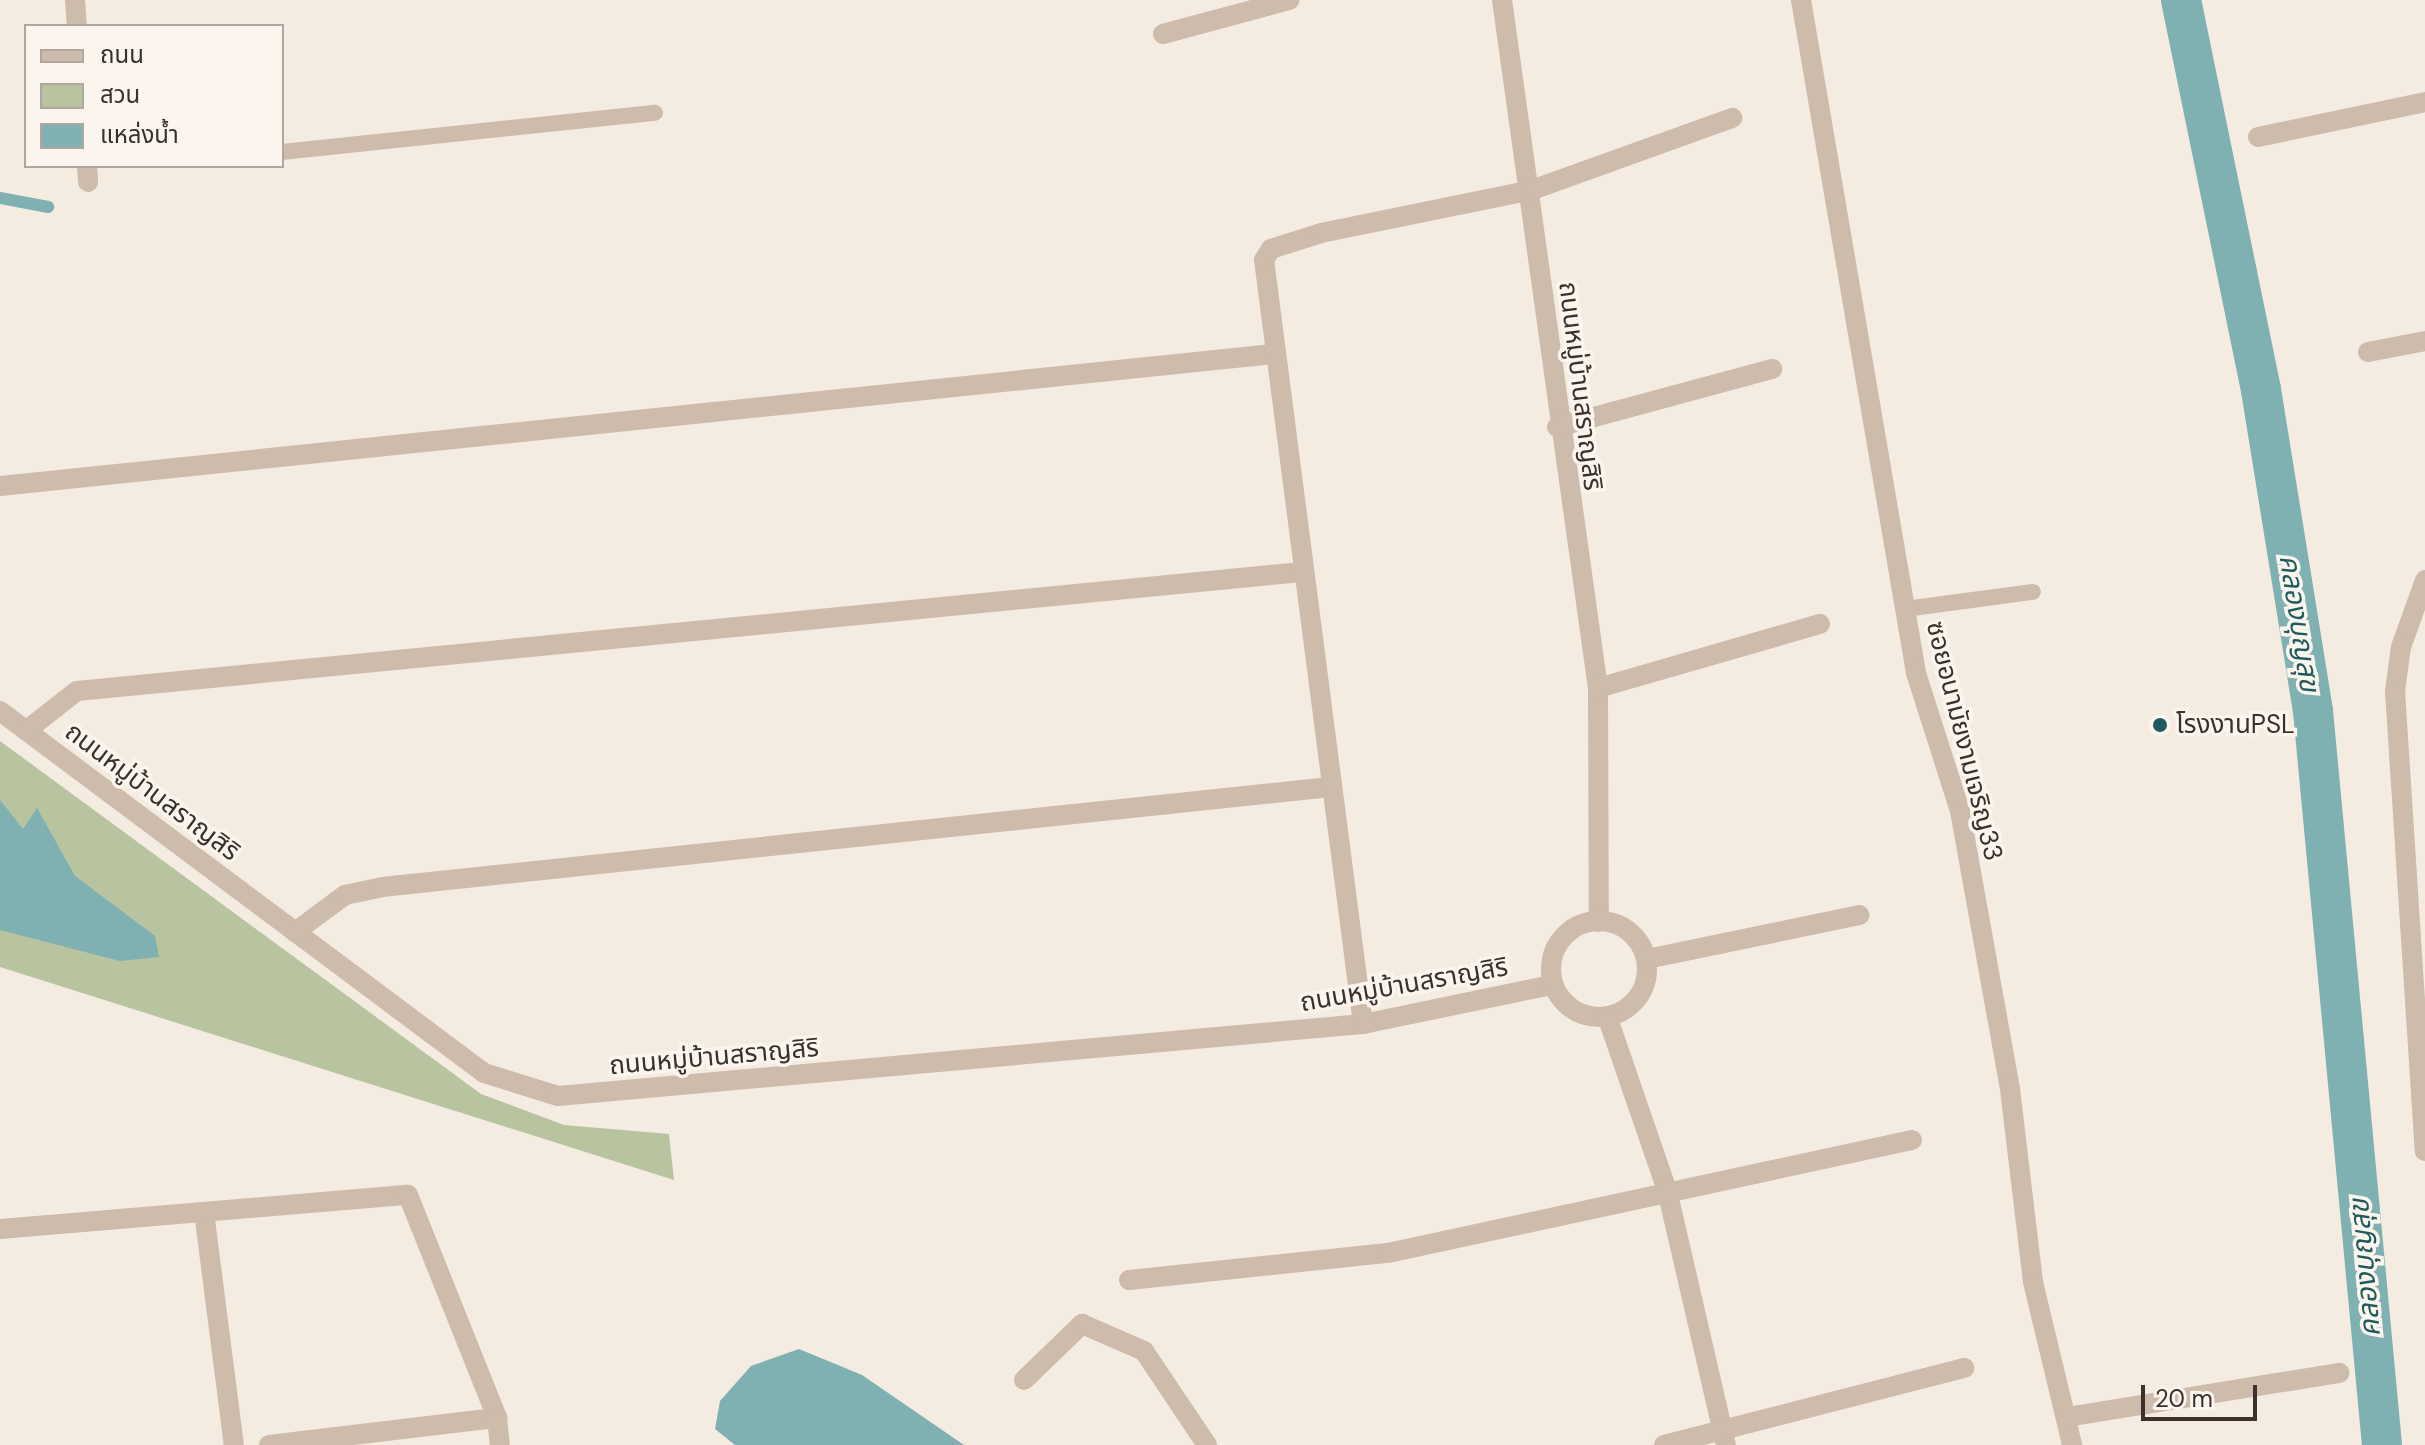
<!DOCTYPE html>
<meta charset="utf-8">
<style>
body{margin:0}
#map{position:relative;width:2425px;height:1445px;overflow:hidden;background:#f4ebe1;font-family:"DM Sans","Noto Sans Thai",sans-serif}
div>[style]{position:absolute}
.green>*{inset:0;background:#b8c4a0}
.water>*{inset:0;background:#7fb0b2}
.stream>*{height:12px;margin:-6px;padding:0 6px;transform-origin:6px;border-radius:6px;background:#7fb0b2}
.canal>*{height:40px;margin:-20px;padding:0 20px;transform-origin:20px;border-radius:20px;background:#7fb0b2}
.lane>*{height:16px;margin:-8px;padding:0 8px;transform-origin:8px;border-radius:8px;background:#cdbbac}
.street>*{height:20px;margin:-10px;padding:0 10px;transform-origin:10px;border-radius:10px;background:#cdbbac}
.street>.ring{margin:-10px;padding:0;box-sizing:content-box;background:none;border:20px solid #cdbbac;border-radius:50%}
.dots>*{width:22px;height:22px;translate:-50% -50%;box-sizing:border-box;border:4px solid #fbf5ee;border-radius:50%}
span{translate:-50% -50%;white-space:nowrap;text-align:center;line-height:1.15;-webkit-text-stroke:7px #fbf5ee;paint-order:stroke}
.street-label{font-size:26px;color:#3b302b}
.poi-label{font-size:26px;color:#3b302b}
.left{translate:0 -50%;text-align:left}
.water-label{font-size:28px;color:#1f5a5e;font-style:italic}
.legend{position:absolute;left:24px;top:24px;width:260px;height:144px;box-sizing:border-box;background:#fbf5ee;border:2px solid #aea6a0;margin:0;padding:10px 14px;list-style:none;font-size:24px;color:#3b302b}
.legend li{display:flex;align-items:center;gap:16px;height:40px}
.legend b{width:40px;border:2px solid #aea6a0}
.scale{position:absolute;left:2141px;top:1385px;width:116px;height:36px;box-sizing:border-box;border:4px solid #3b302b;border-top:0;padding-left:10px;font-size:24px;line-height:28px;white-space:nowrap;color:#3b302b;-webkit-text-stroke:6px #fbf5ee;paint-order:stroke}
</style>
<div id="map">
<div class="green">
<div style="clip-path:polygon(0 741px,481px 1094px,564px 1125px,669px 1134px,674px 1180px,0 967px)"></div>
</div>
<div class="water">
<div style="clip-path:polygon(0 800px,23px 829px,37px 808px,75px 876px,155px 936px,159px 957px,120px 961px,0 930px)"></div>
<div style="clip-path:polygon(799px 1349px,862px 1375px,964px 1445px,735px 1445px,715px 1429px,720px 1401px,751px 1366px)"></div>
</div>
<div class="stream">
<div style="left:0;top:198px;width:49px;rotate:10.6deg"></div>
</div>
<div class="canal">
<div style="left:2181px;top:0;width:398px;rotate:78.4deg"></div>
<div style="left:2261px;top:390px;width:325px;rotate:80.8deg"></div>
<div style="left:2313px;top:711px;width:737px;rotate:84.63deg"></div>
</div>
<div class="lane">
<div style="left:282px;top:152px;width:375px;rotate:-6deg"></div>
<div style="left:1905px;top:609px;width:129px;rotate:-7.6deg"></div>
</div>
<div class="street">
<div style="left:75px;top:0;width:26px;rotate:86deg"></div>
<div style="left:1502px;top:0;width:695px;rotate:82.06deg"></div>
<div style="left:1598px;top:688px;width:234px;rotate:89.8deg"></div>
<div style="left:1801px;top:0;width:683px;rotate:80.3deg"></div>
<div style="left:1916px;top:673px;width:145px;rotate:72.3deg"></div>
<div style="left:1960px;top:811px;width:282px;rotate:79.8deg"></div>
<div style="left:2010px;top:1089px;width:194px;rotate:83.2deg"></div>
<div style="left:2033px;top:1282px;width:168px;rotate:76.5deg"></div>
<div style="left:1163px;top:34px;width:131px;rotate:-15.1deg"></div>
<div style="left:2258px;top:137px;width:171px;rotate:-11.8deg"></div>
<div style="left:87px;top:166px;width:16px;rotate:86deg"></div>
<div style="left:2368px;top:352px;width:58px;rotate:-10.9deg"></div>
<div style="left:1557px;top:427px;width:223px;rotate:-15.1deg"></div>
<div style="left:0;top:486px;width:1280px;rotate:-5.92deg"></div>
<div style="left:2425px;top:580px;width:71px;rotate:109.7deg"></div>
<div style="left:2401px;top:647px;width:44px;rotate:97.8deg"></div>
<div style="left:2395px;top:691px;width:461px;rotate:86.3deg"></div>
<div style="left:1598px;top:688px;width:231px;rotate:-16.1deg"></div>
<div style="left:0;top:711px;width:604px;rotate:36.79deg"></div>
<div style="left:484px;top:1073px;width:77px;rotate:17.3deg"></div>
<div style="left:558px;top:1096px;width:808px;rotate:-5.11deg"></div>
<div style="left:1363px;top:1024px;width:193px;rotate:-11.7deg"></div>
<div style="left:27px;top:730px;width:63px;rotate:-38deg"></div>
<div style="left:77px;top:691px;width:1231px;rotate:-5.55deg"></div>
<div class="ring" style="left:1551px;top:921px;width:76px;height:76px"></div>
<div style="left:295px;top:932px;width:62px;rotate:-36.5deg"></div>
<div style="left:345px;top:895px;width:38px;rotate:-12deg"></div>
<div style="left:382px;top:887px;width:954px;rotate:-6.02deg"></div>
<div style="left:1647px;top:959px;width:217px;rotate:-11.7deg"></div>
<div style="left:1607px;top:1016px;width:184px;rotate:71deg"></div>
<div style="left:1667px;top:1190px;width:262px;rotate:77deg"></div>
<div style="left:1363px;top:1024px;width:770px;rotate:-97.38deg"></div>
<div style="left:1264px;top:260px;width:13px;rotate:-58deg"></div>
<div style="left:1271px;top:249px;width:52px;rotate:-17.7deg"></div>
<div style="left:1321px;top:233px;width:215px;rotate:-11.5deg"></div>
<div style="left:1532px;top:190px;width:213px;rotate:-19.8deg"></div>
<div style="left:204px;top:1212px;width:235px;rotate:82.7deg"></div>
<div style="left:0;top:1229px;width:409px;rotate:-4.8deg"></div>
<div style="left:408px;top:1195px;width:240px;rotate:68.2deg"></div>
<div style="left:1129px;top:1280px;width:260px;rotate:-6deg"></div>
<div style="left:1388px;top:1253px;width:536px;rotate:-12.17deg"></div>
<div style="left:1024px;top:1380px;width:81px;rotate:-44deg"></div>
<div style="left:1082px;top:1324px;width:68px;rotate:23.5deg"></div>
<div style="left:1144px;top:1351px;width:113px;rotate:56.2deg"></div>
<div style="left:2067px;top:1417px;width:276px;rotate:-9.2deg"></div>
<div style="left:269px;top:1445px;width:230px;rotate:-6.8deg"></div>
<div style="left:497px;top:1418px;width:27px;rotate:84deg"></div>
<div style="left:1664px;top:1445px;width:310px;rotate:-14.4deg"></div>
</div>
<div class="dots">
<div style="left:2160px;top:725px;background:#1f5a5e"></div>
</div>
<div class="street-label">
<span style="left:1580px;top:386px;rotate:83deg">ถนนหมู่บ้านสราญสิริ</span>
<span style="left:1964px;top:741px;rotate:76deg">ซอยอนามัยงามเจริญ33</span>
<span style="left:152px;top:792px;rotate:37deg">ถนนหมู่บ้านสราญสิริ</span>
<span style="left:1404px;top:985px;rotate:-10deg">ถนนหมู่บ้านสราญสิริ</span>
<span style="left:714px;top:1057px;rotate:-5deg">ถนนหมู่บ้านสราญสิริ</span>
</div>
<div class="poi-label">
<span class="left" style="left:2176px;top:725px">โรงงานPSL</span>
</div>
<div class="water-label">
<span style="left:2299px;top:623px;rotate:81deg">คลองบุญสุข</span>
<span style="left:2365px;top:1268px;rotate:-95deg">คลองบุญสุข</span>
</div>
<ul class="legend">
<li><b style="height:10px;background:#cdbbac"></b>ถนน</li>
<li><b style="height:22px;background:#b8c4a0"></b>สวน</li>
<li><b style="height:22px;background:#7fb0b2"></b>แหล่งน้ำ</li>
</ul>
<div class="scale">20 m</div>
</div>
